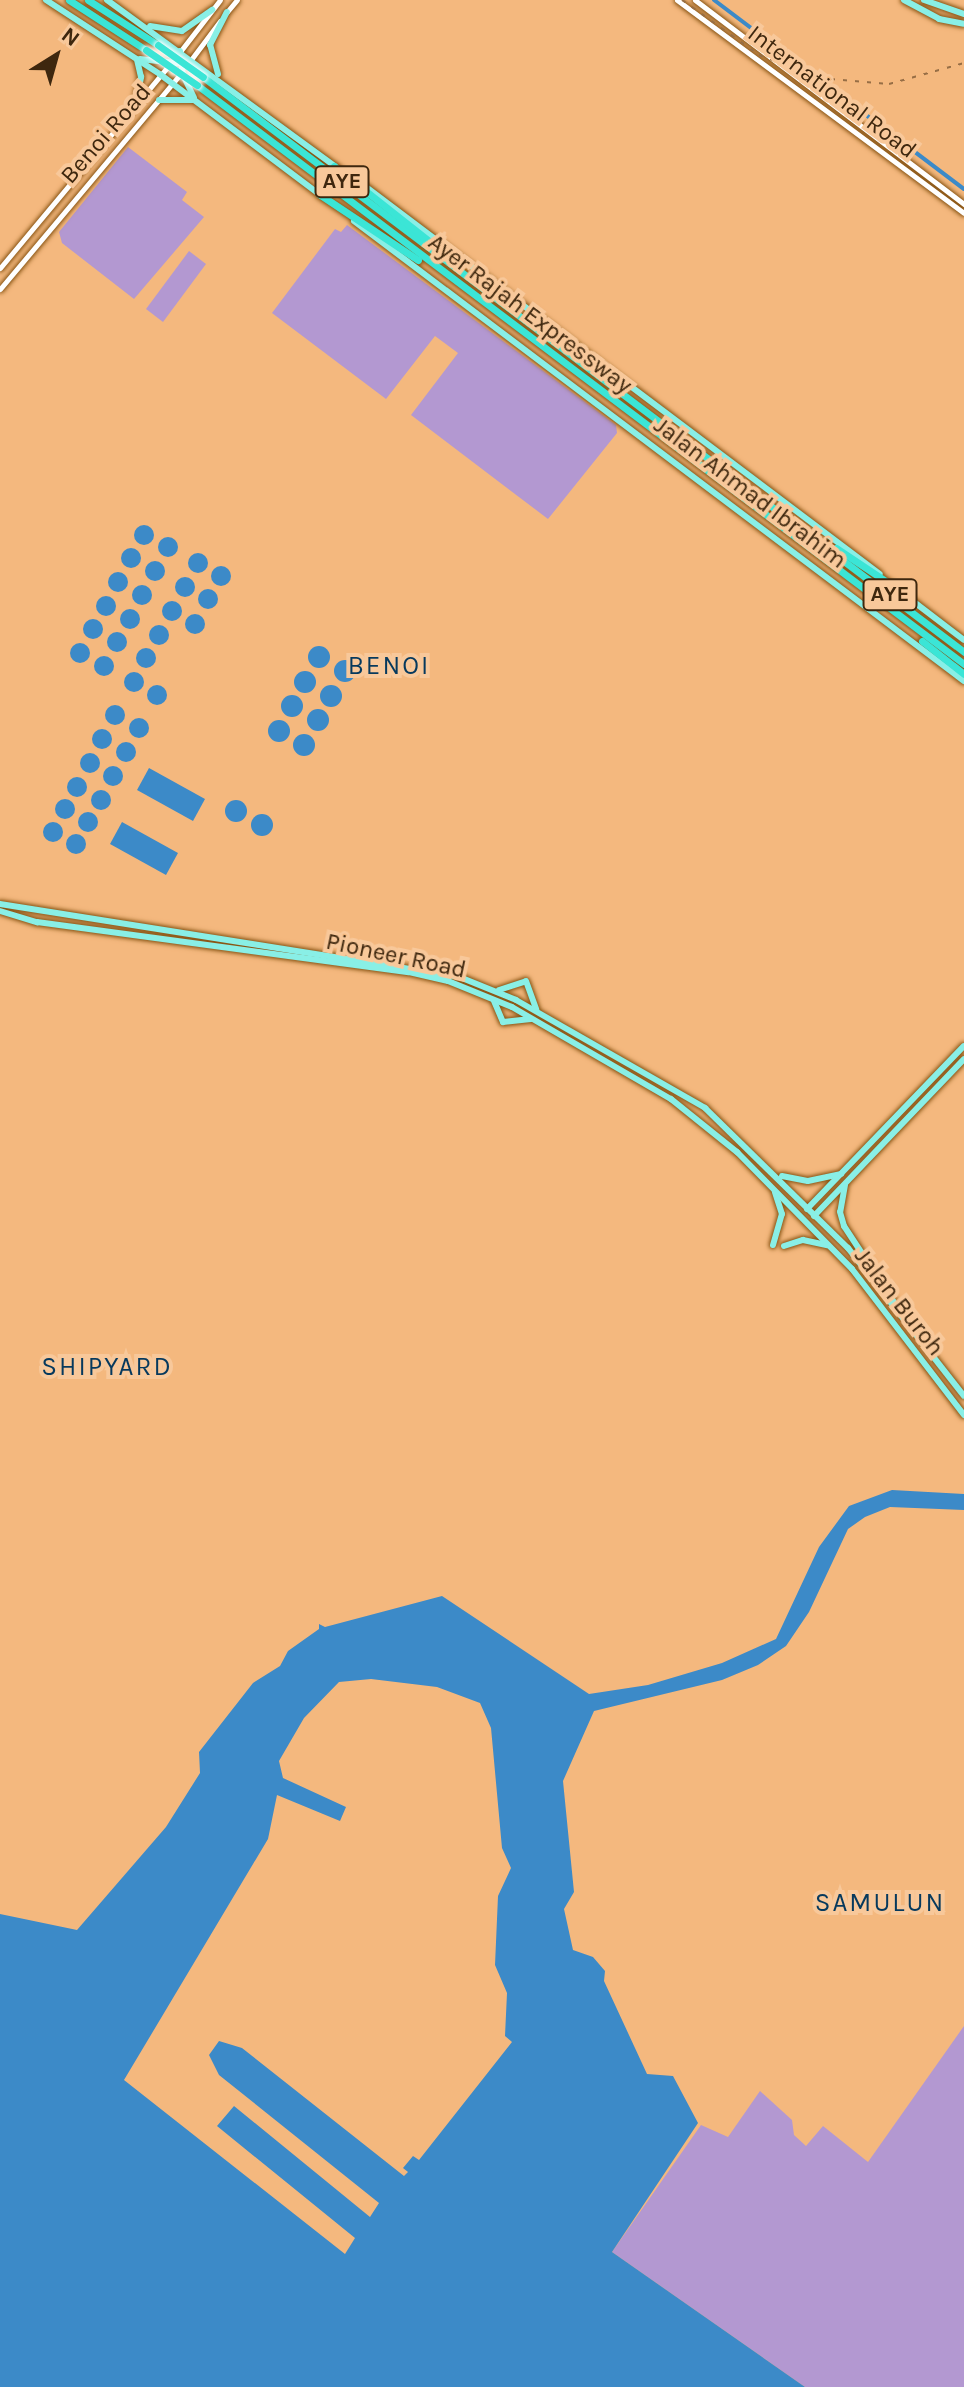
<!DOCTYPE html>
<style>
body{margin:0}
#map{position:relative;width:964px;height:2387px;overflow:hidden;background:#f4b87e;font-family:Karla,sans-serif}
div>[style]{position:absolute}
.green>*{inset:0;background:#b398d1}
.water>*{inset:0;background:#3c8ac8}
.round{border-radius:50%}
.canal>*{height:4px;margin:-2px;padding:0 2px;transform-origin:2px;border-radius:2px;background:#3c8ac8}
.roads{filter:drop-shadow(0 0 2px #885413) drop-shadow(0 0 2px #885413)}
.secondary>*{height:5px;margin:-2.5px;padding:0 2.5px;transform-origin:2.5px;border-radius:2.5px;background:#fff}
.primary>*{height:6px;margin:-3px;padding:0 3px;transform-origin:3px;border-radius:3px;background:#89efe6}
.highway>*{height:7px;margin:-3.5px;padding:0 3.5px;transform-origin:3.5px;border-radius:3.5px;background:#3be5d6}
.rail>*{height:2px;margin-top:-1px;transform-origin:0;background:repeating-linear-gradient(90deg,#976e45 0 4px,transparent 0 12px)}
.bridges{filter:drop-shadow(0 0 2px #fff) drop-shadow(0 0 2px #fff)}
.highway-bridge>*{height:7px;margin:-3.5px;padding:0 3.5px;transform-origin:3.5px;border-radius:3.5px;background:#3be5d6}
span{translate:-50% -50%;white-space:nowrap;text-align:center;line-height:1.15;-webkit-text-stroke:8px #f8c89a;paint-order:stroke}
.shield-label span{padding:2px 6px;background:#f8c89a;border:2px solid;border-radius:6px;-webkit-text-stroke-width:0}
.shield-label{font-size:22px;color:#3e270e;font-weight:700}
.street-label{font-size:24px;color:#3e270e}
.neighbourhood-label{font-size:26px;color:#06395d;letter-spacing:2px}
.north{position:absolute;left:16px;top:16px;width:80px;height:80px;-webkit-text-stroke:6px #f8c89a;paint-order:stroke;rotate:37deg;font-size:22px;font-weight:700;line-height:32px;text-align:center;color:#3e270e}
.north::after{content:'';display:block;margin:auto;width:28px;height:36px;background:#3e270e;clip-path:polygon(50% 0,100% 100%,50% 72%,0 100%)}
</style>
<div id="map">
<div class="green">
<div style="clip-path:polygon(128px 147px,187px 192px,182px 200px,204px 217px,134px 299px,62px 243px,59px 232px)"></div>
<div style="clip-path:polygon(347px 225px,616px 425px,617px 433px,548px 519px,411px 415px,458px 353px,435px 336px,386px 399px,272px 313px,335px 229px,341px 232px)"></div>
<div style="clip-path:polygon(189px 251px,206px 264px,163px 322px,146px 309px)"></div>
<div style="clip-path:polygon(964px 2026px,964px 2387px,805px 2387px,612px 2252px,701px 2125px,728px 2137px,760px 2091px,792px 2120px,794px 2135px,806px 2146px,823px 2126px,868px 2162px)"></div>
</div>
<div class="water">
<div class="round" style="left:134px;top:525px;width:20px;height:20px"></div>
<div class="round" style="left:158px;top:537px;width:20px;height:20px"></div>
<div class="round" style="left:121px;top:548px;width:20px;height:20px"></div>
<div class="round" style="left:188px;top:553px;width:20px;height:20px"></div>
<div class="round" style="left:145px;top:561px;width:20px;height:20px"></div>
<div class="round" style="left:211px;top:566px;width:20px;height:20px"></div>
<div class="round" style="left:108px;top:572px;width:20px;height:20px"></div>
<div class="round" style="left:175px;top:577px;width:20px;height:20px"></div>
<div class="round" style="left:132px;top:585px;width:20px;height:20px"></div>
<div class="round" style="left:198px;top:589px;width:20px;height:20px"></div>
<div class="round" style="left:96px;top:596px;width:20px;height:20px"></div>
<div class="round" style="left:162px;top:601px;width:20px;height:20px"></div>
<div class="round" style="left:120px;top:609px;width:20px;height:20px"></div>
<div class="round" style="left:185px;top:614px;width:20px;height:20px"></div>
<div class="round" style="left:83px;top:619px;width:20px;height:20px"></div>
<div class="round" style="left:149px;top:625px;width:20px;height:20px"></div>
<div class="round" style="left:107px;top:632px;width:20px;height:20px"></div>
<div class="round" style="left:70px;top:643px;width:20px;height:20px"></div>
<div class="round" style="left:308px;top:646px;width:22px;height:22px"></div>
<div class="round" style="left:136px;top:648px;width:20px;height:20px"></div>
<div class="round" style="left:94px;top:656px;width:20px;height:20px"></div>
<div class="round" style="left:334px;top:660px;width:22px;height:22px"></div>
<div class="round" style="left:294px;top:671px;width:22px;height:22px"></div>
<div class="round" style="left:124px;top:672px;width:20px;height:20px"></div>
<div class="round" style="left:320px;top:685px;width:22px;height:22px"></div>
<div class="round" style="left:147px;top:685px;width:20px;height:20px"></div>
<div class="round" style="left:281px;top:695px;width:22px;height:22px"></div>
<div class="round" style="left:105px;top:705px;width:20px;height:20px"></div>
<div class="round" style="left:307px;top:709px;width:22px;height:22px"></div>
<div class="round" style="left:129px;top:718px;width:20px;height:20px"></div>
<div class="round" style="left:268px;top:720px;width:22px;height:22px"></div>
<div class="round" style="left:92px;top:729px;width:20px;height:20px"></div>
<div class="round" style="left:293px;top:734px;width:22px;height:22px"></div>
<div class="round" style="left:116px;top:742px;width:20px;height:20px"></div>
<div class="round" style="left:80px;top:753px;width:20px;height:20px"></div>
<div class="round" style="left:103px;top:766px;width:20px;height:20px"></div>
<div style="clip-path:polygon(149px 768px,205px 799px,193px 821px,137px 790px)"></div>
<div class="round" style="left:67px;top:777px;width:20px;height:20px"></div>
<div class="round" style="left:91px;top:790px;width:20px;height:20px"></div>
<div class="round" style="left:55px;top:799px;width:20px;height:20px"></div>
<div class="round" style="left:225px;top:800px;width:22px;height:22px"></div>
<div class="round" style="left:78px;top:812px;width:20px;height:20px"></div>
<div class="round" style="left:251px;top:814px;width:22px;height:22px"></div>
<div style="clip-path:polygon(122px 822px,178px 853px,166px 875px,110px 844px)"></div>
<div class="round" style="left:43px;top:822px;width:20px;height:20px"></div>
<div class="round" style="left:66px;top:834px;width:20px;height:20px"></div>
<div style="clip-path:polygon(evenodd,892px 1490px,964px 1494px,964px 1510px,890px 1507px,865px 1517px,848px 1529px,809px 1612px,786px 1646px,758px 1665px,722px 1680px,594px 1711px,563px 1781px,574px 1892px,564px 1909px,573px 1950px,593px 1957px,605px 1971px,604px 1981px,647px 2074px,673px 2076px,698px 2123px,612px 2252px,805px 2387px,0 2387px,0 1914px,77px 1930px,166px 1827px,200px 1773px,199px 1752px,253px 1683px,280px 1666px,288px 1651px,319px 1629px,319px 1624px,325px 1627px,442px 1596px,589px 1694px,648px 1685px,722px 1663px,776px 1639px,819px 1547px,849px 1506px,892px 1490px,371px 1679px,437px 1687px,480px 1703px,491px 1728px,502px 1848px,511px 1868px,498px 1896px,495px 1965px,507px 1993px,505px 2036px,512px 2042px,419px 2160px,413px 2156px,403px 2168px,408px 2172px,404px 2176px,242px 2048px,219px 2041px,209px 2055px,219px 2075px,379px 2203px,370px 2217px,234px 2106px,217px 2126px,355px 2238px,345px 2254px,124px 2080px,268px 1839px,277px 1795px,340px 1821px,346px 1807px,283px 1778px,279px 1761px,304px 1718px,339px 1682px,371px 1679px)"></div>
</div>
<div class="canal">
<div style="left:714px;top:0;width:313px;rotate:37.1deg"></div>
</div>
<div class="roads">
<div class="secondary">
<div style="left:677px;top:0;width:357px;rotate:36.6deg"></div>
<div style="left:695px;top:0;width:338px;rotate:37.2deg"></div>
<div style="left:226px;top:13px;width:17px;rotate:-50deg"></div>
<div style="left:179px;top:53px;width:67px;rotate:-52.3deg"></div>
<div style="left:190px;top:61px;width:50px;rotate:-53.1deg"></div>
<div style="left:0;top:268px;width:266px;rotate:-50.2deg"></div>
<div style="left:0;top:289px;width:283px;rotate:-50deg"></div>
</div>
<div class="primary">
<div style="left:46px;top:0;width:137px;rotate:33.1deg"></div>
<div style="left:161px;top:75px;width:203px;rotate:37deg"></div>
<div style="left:107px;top:0;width:282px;rotate:36.1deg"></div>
<div style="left:904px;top:0;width:40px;rotate:28deg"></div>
<div style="left:939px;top:19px;width:25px;rotate:11deg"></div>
<div style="left:924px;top:0;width:42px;rotate:19.3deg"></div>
<div style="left:150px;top:26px;width:32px;rotate:9deg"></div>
<div style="left:182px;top:31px;width:37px;rotate:-35deg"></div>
<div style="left:180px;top:51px;width:24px;rotate:83deg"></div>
<div style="left:183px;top:75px;width:25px;rotate:64deg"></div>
<div style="left:140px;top:59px;width:45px;rotate:6.3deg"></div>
<div style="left:218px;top:74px;width:30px;rotate:-105deg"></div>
<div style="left:210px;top:45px;width:37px;rotate:-63deg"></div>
<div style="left:159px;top:100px;width:34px"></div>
<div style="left:135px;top:106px;width:30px;rotate:-78deg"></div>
<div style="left:141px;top:77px;width:18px;rotate:-103deg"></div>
<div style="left:358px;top:181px;width:653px;rotate:36.98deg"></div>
<div style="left:354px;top:221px;width:764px;rotate:37.02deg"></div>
<div style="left:897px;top:589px;width:84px;rotate:37.3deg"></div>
<div style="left:0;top:904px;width:463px;rotate:9deg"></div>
<div style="left:457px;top:976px;width:64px;rotate:22.1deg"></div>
<div style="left:516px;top:1000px;width:218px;rotate:29.7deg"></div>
<div style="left:705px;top:1108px;width:200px;rotate:44.4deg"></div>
<div style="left:848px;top:1248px;width:188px;rotate:51.9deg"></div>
<div style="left:0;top:911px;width:39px;rotate:17deg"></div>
<div style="left:37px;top:922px;width:375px;rotate:7.7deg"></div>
<div style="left:409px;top:972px;width:40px;rotate:13deg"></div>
<div style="left:448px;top:981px;width:69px;rotate:22.1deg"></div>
<div style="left:512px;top:1007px;width:184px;rotate:30.1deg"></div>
<div style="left:671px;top:1099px;width:85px;rotate:38.8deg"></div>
<div style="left:737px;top:1152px;width:164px;rotate:45.5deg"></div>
<div style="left:852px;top:1269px;width:184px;rotate:52.5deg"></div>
<div style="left:499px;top:990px;width:28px;rotate:-18deg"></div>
<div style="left:526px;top:981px;width:30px;rotate:70deg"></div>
<div style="left:494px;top:1001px;width:23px;rotate:67deg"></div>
<div style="left:503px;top:1022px;width:28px;rotate:-6deg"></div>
<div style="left:782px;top:1176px;width:26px;rotate:11deg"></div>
<div style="left:808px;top:1181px;width:34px;rotate:-12deg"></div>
<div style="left:845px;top:1185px;width:27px;rotate:100deg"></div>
<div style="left:840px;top:1212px;width:15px;rotate:74deg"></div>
<div style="left:844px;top:1226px;width:91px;rotate:56.7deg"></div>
<div style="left:807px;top:1209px;width:226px;rotate:-46.1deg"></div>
<div style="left:814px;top:1216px;width:217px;rotate:-46.3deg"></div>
<div style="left:773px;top:1245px;width:32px;rotate:-74deg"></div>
<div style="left:782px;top:1214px;width:23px;rotate:-108deg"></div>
<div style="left:784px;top:1246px;width:20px;rotate:-18deg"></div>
<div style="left:803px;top:1240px;width:25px;rotate:12deg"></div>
</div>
<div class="highway">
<div style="left:69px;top:0;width:92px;rotate:33deg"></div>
<div style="left:88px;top:0;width:83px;rotate:32.7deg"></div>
<div style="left:203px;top:77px;width:954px;rotate:37.07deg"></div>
<div style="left:197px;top:85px;width:961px;rotate:37.05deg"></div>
<div style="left:334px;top:166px;width:140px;rotate:38.3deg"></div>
<div style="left:319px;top:194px;width:119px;rotate:33.7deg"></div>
<div style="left:836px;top:548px;width:76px;rotate:33.7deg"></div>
<div style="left:922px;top:641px;width:53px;rotate:38.2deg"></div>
</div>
</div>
<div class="rail">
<div style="left:682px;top:0;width:95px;rotate:35.5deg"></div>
<div style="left:759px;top:55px;width:64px;rotate:21deg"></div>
<div style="left:819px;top:78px;width:70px;rotate:4.9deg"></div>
<div style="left:889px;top:84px;width:78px;rotate:-15.6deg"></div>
</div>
<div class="bridges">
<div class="highway-bridge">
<div style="left:158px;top:45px;width:55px;rotate:35.4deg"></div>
<div style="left:146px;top:50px;width:62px;rotate:34.5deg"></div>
</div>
</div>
<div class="shield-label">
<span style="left:342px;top:182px">AYE</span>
<span style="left:890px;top:595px">AYE</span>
</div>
<div class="street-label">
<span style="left:832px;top:92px;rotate:37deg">International Road</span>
<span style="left:106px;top:134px;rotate:-49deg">Benoi Road</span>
<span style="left:530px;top:314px;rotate:37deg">Ayer Rajah Expressway</span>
<span style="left:750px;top:493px;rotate:37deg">Jalan Ahmad Ibrahim</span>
<span style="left:396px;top:956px;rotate:12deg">Pioneer Road</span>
<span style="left:899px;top:1302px;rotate:52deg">Jalan Buroh</span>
</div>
<div class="neighbourhood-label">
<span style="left:389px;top:666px">BENOI</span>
<span style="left:107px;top:1367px">SHIPYARD</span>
<span style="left:880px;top:1903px">SAMULUN</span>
</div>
<div class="north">N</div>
</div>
